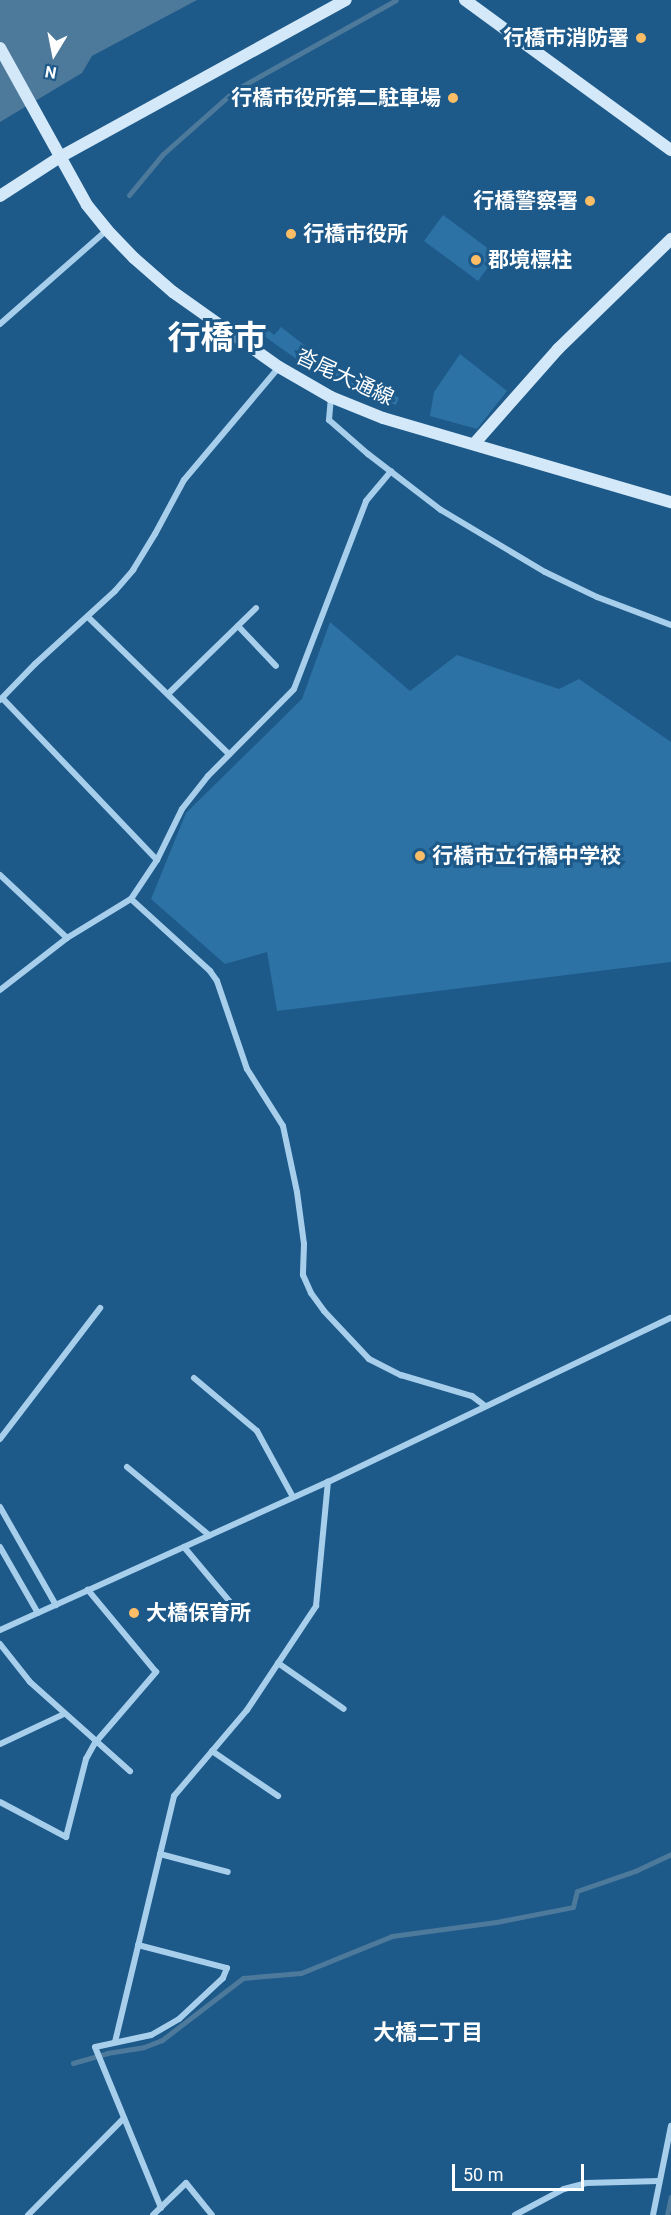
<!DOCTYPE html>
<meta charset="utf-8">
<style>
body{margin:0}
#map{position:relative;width:671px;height:2215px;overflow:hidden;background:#1d5989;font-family:Roboto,"Noto Sans JP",sans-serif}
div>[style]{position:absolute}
.green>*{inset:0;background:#2d72a5}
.water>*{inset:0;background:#4d799b}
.stream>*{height:5px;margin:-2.5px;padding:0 2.5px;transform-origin:2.5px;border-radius:2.5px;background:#4d799b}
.street>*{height:6px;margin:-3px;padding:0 3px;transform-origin:3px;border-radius:3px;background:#a7cfec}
.secondary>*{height:12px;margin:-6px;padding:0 6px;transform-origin:6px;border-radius:6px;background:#d3e8f9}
.dots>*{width:16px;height:16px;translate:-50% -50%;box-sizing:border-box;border:3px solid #1d5989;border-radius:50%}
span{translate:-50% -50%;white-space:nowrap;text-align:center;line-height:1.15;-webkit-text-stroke:6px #1d5989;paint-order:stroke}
.poi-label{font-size:21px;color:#fff;font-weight:700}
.right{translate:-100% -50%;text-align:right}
.left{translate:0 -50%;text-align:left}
.street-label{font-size:21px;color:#fff}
.neighbourhood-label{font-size:22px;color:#fff;font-weight:700}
.town-label{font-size:33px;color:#fff;font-weight:700}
.north{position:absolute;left:24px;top:24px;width:60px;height:60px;-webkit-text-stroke:4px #1d5989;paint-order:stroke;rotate:190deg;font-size:16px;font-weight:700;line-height:24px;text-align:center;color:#fff}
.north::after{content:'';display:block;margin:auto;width:21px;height:27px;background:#fff;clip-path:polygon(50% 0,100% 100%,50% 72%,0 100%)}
.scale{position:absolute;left:452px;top:2164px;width:132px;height:27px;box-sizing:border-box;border:3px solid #fff;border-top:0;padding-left:8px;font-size:18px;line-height:21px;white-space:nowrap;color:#fff;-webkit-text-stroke:4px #1d5989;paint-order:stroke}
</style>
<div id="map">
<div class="green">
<div style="clip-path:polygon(443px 215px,497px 255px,478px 281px,424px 241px)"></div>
<div style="clip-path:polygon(265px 327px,274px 335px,281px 327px,357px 386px,355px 389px,295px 358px,261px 334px)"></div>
<div style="clip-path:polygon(460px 354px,507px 391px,477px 429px,430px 416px,434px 392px)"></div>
<div style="clip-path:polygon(373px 380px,399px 398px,396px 405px,364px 393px)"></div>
<div style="clip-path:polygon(330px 622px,410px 691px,457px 655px,559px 689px,579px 679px,671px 742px,671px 962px,277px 1011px,267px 952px,225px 964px,151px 899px,186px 813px,302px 699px)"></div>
</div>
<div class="water">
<div style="clip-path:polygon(0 0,197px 0,92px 56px,82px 73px,0 122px)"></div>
</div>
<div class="stream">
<div style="left:129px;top:195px;width:53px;rotate:-50.3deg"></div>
<div style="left:163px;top:154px;width:96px;rotate:-41.6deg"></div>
<div style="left:235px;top:90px;width:184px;rotate:-29.2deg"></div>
<div style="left:73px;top:2063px;width:35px;rotate:-16deg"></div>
<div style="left:107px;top:2053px;width:37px;rotate:-9deg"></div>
<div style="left:144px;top:2047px;width:19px;rotate:-21deg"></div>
<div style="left:162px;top:2040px;width:102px;rotate:-37.4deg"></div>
<div style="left:243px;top:1978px;width:58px;rotate:-4.9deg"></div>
<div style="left:301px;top:1973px;width:98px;rotate:-22.1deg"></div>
<div style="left:392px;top:1936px;width:105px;rotate:-7.7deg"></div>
<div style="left:496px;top:1922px;width:78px;rotate:-11deg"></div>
<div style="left:573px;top:1907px;width:16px;rotate:-76deg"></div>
<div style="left:577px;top:1891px;width:61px;rotate:-19deg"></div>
<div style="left:635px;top:1871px;width:40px;rotate:-25deg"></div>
<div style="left:667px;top:2215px;width:19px;rotate:-78deg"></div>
</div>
<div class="street">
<div style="left:0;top:324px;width:142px;rotate:-41.3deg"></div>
<div style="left:331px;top:397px;width:23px;rotate:95deg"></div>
<div style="left:329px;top:420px;width:52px;rotate:41.1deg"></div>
<div style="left:368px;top:454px;width:92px;rotate:37.5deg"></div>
<div style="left:441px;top:510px;width:121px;rotate:30.8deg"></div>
<div style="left:545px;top:572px;width:58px;rotate:25.7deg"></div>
<div style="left:597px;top:597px;width:79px;rotate:20.7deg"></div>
<div style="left:88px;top:617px;width:197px;rotate:44.2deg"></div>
<div style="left:238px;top:626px;width:55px;rotate:46.5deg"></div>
<div style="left:168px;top:694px;width:123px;rotate:-44.3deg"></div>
<div style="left:0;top:700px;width:50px;rotate:-45.8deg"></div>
<div style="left:35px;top:664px;width:108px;rotate:-42.4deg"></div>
<div style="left:115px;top:591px;width:28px;rotate:-49deg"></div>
<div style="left:133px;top:570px;width:42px;rotate:-58.6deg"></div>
<div style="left:155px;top:534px;width:61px;rotate:-61.8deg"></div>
<div style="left:184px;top:480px;width:148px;rotate:-49.9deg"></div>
<div style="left:157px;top:860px;width:57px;rotate:-63.9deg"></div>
<div style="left:182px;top:809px;width:42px;rotate:-51.8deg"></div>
<div style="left:208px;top:776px;width:122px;rotate:-45.3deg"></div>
<div style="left:294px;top:689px;width:201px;rotate:-69deg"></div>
<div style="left:366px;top:501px;width:39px;rotate:-50deg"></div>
<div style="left:0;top:875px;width:92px;rotate:43.2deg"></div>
<div style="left:131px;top:899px;width:107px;rotate:42.3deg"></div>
<div style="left:210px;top:971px;width:12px;rotate:55deg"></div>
<div style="left:217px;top:981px;width:93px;rotate:71.2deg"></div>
<div style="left:247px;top:1069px;width:67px;rotate:57.7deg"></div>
<div style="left:283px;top:1126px;width:67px;rotate:78deg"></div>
<div style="left:297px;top:1192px;width:52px;rotate:82.3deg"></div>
<div style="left:304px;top:1244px;width:31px;rotate:92deg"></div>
<div style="left:303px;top:1275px;width:20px;rotate:66deg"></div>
<div style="left:311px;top:1293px;width:22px;rotate:54deg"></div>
<div style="left:324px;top:1311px;width:66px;rotate:46.8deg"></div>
<div style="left:369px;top:1359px;width:36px;rotate:27deg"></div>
<div style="left:401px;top:1375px;width:74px;rotate:16.5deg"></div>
<div style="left:472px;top:1396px;width:15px;rotate:37deg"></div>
<div style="left:0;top:990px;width:85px;rotate:-37.8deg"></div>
<div style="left:67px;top:938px;width:75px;rotate:-31.4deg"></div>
<div style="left:131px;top:899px;width:47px;rotate:-56.3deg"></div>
<div style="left:157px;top:860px;width:224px;rotate:-133.7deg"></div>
<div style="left:194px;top:1378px;width:82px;rotate:40.1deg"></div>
<div style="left:257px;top:1431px;width:75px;rotate:61.4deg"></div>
<div style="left:0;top:1439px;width:165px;rotate:-52.6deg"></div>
<div style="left:127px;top:1467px;width:107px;rotate:39.7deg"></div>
<div style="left:0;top:1507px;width:113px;rotate:60.3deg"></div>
<div style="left:0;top:1547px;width:76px;rotate:60.1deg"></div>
<div style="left:184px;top:1547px;width:97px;rotate:50deg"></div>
<div style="left:0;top:1630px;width:360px;rotate:-24.3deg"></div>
<div style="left:328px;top:1482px;width:380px;rotate:-25.6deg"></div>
<div style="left:0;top:1644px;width:48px;rotate:51.7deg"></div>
<div style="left:30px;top:1682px;width:134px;rotate:41.7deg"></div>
<div style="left:278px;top:1663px;width:80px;rotate:34.9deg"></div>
<div style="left:0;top:1744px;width:71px;rotate:-25.1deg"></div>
<div style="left:212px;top:1751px;width:80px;rotate:34.3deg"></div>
<div style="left:0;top:1802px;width:75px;rotate:27.9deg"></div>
<div style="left:66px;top:1837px;width:81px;rotate:-75.6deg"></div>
<div style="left:86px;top:1759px;width:18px;rotate:-61deg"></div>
<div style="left:95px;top:1743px;width:94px;rotate:-49.3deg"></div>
<div style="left:156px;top:1672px;width:107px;rotate:-129.7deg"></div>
<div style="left:160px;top:1854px;width:70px;rotate:14.8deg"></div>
<div style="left:138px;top:1945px;width:92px;rotate:14.5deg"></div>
<div style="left:227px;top:1968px;width:11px;rotate:112deg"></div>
<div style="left:223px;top:1978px;width:60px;rotate:137deg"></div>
<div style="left:179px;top:2019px;width:32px;rotate:150deg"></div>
<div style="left:151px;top:2035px;width:57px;rotate:167.9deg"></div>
<div style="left:95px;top:2047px;width:174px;rotate:67.7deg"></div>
<div style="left:115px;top:2042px;width:253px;rotate:-76.5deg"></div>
<div style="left:174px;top:1796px;width:113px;rotate:-49.7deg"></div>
<div style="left:247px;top:1710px;width:125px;rotate:-56.4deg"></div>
<div style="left:316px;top:1606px;width:125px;rotate:-84.5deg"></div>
<div style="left:28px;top:2215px;width:136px;rotate:-45.3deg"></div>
<div style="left:153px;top:2215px;width:46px;rotate:-44.1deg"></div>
<div style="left:186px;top:2183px;width:41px;rotate:50.9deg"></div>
<div style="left:515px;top:2215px;width:55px;rotate:-28deg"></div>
<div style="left:564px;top:2189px;width:23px;rotate:-15deg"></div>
<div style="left:586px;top:2183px;width:73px;rotate:-1.6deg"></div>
<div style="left:653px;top:2215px;width:91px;rotate:-78.6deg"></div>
</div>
<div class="secondary">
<div style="left:465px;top:0;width:255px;rotate:36.1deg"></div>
<div style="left:0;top:48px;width:179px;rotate:61deg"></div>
<div style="left:87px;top:205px;width:32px;rotate:51deg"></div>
<div style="left:107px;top:230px;width:39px;rotate:46deg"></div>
<div style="left:134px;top:258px;width:52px;rotate:41.1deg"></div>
<div style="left:173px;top:292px;width:130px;rotate:35.3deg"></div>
<div style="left:279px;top:367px;width:60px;rotate:30deg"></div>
<div style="left:331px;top:397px;width:56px;rotate:22deg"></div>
<div style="left:383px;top:418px;width:300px;rotate:16.3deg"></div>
<div style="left:0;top:196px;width:72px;rotate:-33deg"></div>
<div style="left:60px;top:157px;width:326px;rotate:-28.8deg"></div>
<div style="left:474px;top:444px;width:127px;rotate:-48.5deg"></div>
<div style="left:558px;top:349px;width:158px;rotate:-44.2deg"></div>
</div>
<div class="dots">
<div style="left:641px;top:38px;background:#fbbd66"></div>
<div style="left:453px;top:98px;background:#fbbd66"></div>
<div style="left:590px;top:201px;background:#fbbd66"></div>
<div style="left:291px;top:234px;background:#fbbd66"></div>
<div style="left:476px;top:260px;background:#fbbd66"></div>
<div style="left:420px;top:856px;background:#fbbd66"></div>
<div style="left:134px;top:1613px;background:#fbbd66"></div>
</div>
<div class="poi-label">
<span class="right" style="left:629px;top:38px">行橋市消防署</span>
<span class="right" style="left:441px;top:98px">行橋市役所第二駐車場</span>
<span class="right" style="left:578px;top:201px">行橋警察署</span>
<span class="left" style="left:303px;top:234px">行橋市役所</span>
<span class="left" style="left:488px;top:260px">郡境標柱</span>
<span class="left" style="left:432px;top:856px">行橋市立行橋中学校</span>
<span class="left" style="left:146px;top:1613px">大橋保育所</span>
</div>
<div class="street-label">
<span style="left:345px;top:377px;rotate:25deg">沓尾大通線</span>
</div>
<div class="neighbourhood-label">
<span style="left:428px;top:2033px">大橋二丁目</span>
</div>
<div class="town-label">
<span style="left:217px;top:338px">行橋市</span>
</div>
<div class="north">N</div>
<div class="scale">50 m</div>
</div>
